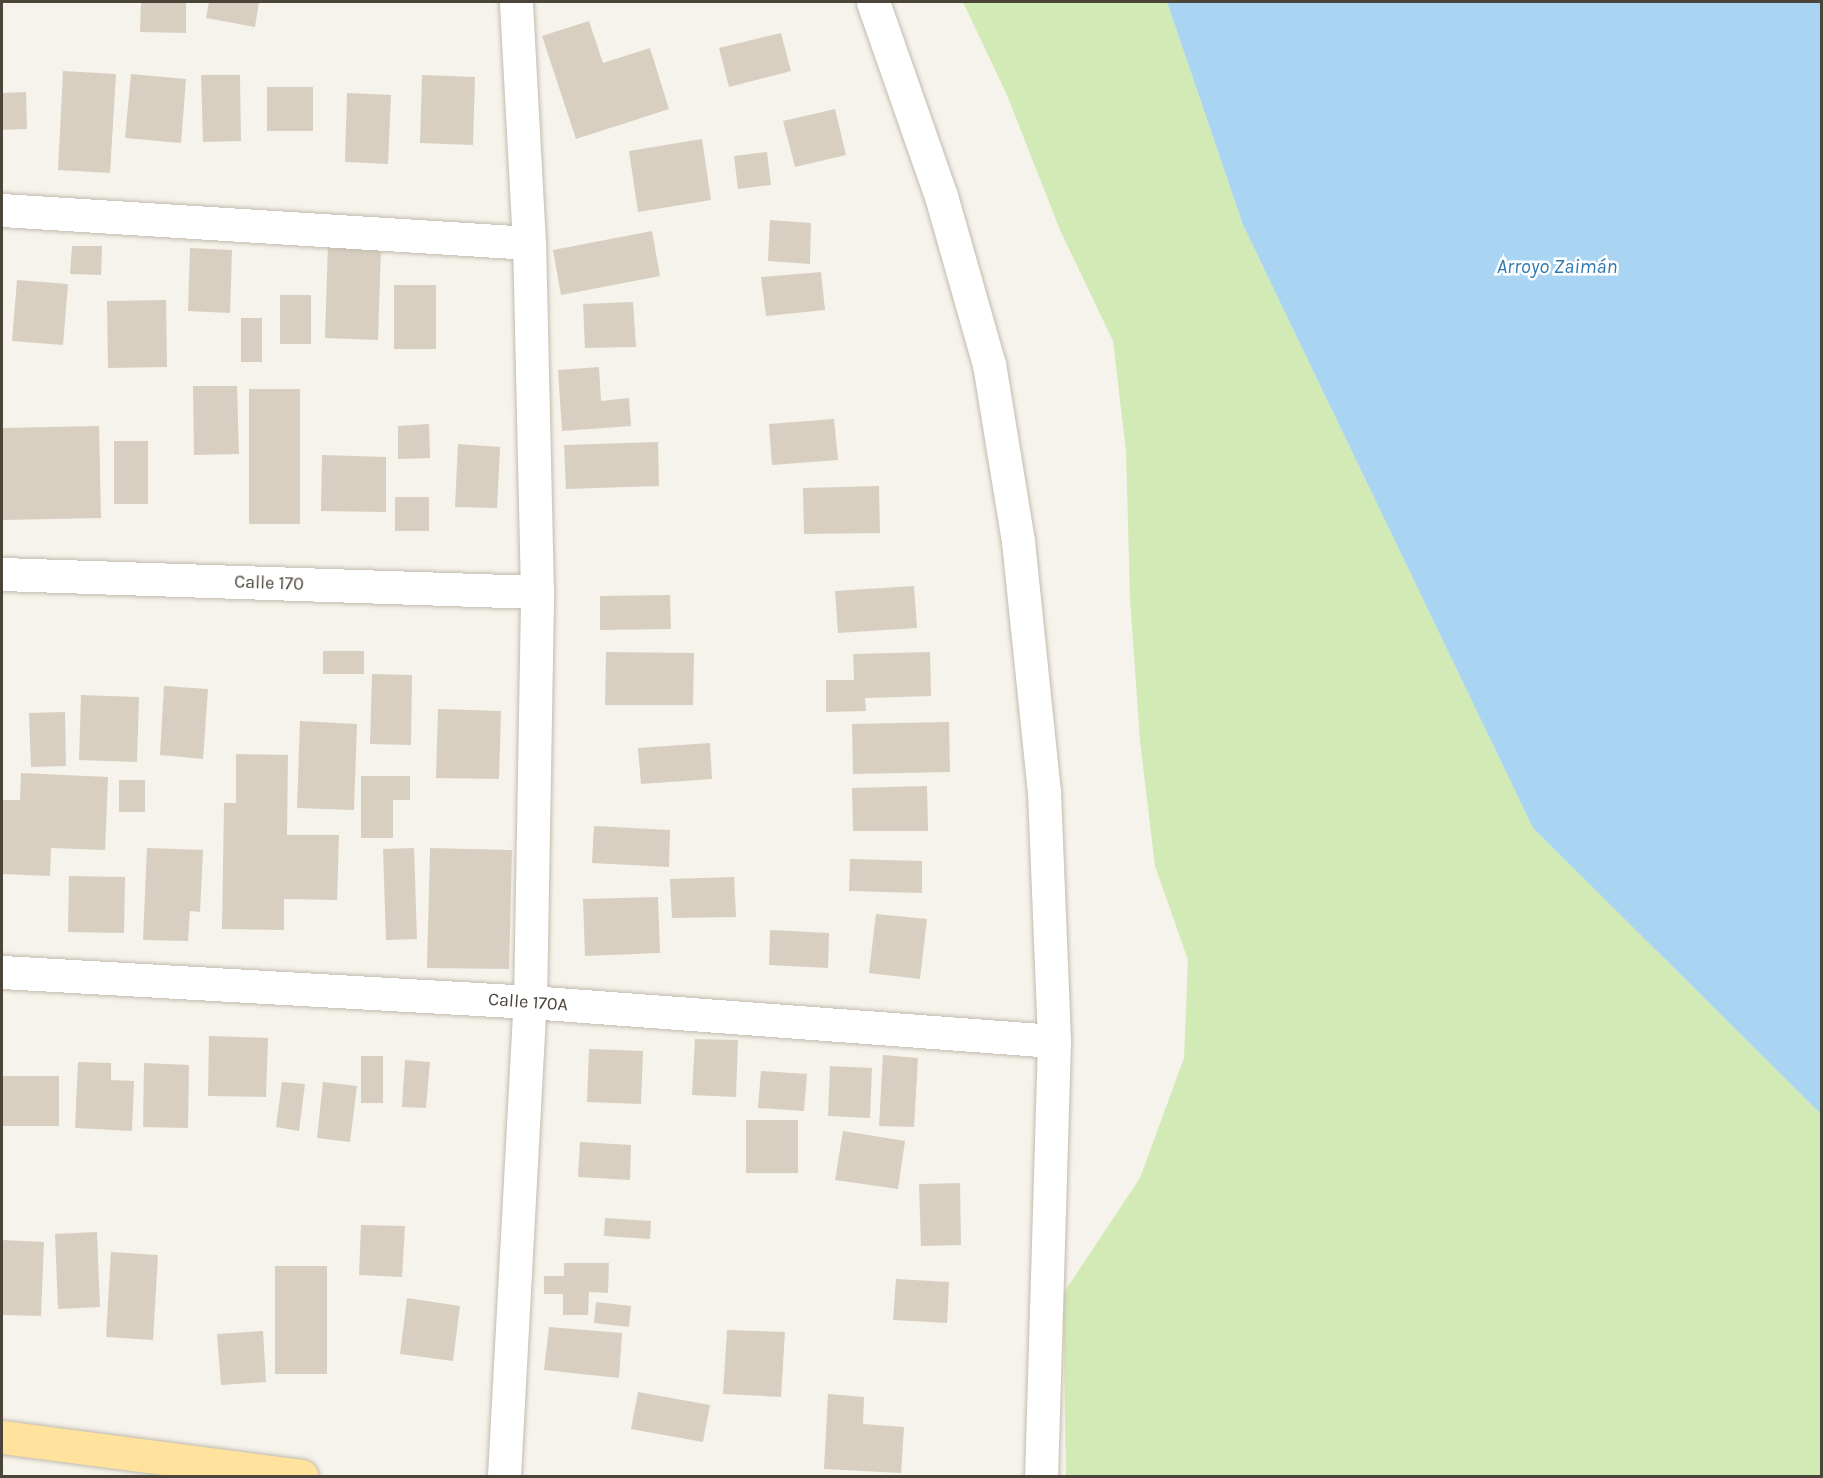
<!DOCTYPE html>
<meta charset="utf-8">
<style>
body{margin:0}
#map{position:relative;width:1823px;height:1478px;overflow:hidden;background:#f6f3ec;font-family:Karla,sans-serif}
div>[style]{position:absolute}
.green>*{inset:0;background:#d2eab5}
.water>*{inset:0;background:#a9d4f2}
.building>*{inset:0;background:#d8cfc1}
.roads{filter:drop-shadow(0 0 2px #c2bbae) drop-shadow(0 0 2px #c2bbae)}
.minor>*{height:33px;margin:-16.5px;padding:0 16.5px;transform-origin:16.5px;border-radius:16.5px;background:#fff}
.primary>*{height:33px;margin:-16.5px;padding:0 16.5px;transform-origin:16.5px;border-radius:16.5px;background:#ffe39c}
span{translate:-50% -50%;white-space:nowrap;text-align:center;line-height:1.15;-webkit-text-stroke:5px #fff;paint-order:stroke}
.street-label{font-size:18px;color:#4b4439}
.water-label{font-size:20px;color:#2e7ab2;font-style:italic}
.frame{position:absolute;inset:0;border:3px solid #4b4439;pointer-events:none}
</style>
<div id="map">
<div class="green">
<div style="clip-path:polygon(963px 2px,1167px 2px,1243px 225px,1533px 828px,1821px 1114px,1821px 1476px,1066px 1476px,1063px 1294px,1140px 1178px,1184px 1058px,1188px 960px,1155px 866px,1140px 741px,1130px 599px,1126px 451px,1113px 341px,1060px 230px,1007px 95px)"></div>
</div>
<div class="water">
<div style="clip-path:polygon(1167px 2px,1821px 2px,1821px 1114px,1533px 828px,1243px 225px)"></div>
</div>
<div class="building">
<div style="clip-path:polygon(141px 2px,186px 2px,186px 33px,140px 32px)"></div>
<div style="clip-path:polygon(209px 2px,259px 2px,255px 27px,206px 18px)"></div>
<div style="clip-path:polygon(589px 21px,603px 63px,650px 48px,669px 109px,576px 139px,542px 36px)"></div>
<div style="clip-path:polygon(781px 33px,791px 71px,729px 87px,719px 48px)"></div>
<div style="clip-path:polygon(63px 71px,116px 74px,110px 173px,58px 170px)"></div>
<div style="clip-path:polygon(131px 74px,186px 79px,181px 143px,125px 138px)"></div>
<div style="clip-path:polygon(201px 75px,240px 75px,241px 141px,203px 142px)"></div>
<div style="clip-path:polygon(422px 75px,475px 77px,473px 145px,420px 143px)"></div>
<div style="clip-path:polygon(267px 87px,313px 87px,313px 131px,267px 131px)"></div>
<div style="clip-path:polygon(26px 92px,27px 129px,2px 130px,2px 93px)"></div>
<div style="clip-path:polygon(347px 93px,391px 95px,388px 164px,345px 162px)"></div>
<div style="clip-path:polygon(835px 109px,846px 155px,795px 167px,783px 121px)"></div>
<div style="clip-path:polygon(702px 139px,711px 200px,638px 212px,629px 151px)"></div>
<div style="clip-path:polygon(767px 152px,771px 185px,738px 189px,734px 156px)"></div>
<div style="clip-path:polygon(770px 220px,811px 223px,810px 264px,768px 261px)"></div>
<div style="clip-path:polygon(652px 231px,660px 276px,561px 295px,553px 250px)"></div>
<div style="clip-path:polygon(328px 243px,381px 246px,378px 340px,325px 338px)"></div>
<div style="clip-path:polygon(72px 246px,102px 246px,101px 275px,70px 274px)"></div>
<div style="clip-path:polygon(190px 248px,232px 250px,230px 313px,188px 311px)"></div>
<div style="clip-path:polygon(821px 272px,825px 310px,766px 316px,761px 277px)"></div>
<div style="clip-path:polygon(17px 280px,68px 284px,63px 345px,12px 341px)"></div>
<div style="clip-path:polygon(394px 285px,436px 285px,436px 349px,394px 349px)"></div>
<div style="clip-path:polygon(280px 295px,311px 295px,311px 344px,280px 344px)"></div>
<div style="clip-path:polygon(166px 300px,167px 367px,108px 368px,107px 301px)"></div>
<div style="clip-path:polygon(633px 302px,636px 347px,585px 348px,583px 304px)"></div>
<div style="clip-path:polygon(241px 318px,262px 318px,262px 362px,241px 362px)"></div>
<div style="clip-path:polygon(599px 367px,601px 401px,629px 398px,631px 426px,562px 431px,558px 370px)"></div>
<div style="clip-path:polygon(193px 386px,237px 386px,239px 454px,194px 455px)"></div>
<div style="clip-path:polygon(249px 389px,300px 389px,300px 524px,249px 524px)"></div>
<div style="clip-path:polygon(834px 419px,838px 460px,772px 465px,769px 424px)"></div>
<div style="clip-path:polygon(429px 424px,430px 458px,398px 459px,398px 426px)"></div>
<div style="clip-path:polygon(99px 426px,101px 518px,2px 520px,2px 428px)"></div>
<div style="clip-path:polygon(114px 441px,148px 441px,148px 504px,114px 504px)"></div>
<div style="clip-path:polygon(658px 442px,659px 486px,566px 489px,564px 445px)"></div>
<div style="clip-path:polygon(458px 444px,500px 447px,497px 508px,455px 507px)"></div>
<div style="clip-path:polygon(322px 455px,386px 457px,386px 512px,321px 511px)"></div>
<div style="clip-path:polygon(879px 486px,880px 533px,804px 534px,803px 488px)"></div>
<div style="clip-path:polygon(395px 497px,429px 497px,429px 531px,395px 531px)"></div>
<div style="clip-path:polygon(914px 586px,917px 628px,838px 633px,835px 591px)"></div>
<div style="clip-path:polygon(670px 595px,671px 629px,600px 630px,600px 596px)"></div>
<div style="clip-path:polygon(323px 651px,364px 651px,364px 674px,323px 674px)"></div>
<div style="clip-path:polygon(606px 652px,694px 653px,693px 705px,605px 705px)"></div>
<div style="clip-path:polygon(930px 652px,931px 696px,865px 698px,866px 711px,826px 712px,826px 680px,854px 680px,853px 654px)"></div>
<div style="clip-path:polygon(372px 674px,412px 675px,411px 745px,370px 744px)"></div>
<div style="clip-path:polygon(164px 686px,208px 689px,203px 759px,160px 755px)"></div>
<div style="clip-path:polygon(81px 695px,139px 697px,137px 762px,79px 760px)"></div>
<div style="clip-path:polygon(438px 709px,501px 711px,499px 779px,436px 778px)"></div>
<div style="clip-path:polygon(65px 712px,66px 766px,31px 767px,29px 713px)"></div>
<div style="clip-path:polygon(300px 721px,357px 724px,354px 810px,297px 808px)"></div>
<div style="clip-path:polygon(949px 722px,950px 772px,853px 774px,852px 724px)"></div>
<div style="clip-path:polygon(710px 743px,712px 779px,641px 784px,638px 748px)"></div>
<div style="clip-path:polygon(236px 754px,288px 755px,287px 835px,339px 835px,337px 900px,284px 899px,284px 930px,222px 929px,224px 803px,236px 803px)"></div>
<div style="clip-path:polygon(21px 773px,108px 777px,105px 850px,51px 848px,50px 876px,2px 874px,2px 800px,20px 800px)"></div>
<div style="clip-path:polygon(361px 776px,410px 776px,410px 800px,393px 800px,393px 838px,361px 838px)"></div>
<div style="clip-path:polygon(119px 780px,145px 780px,145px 812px,119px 812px)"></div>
<div style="clip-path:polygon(927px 786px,928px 831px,853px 831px,852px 788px)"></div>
<div style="clip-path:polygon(594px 826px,670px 830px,669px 867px,592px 863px)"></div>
<div style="clip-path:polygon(147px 848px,203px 850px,200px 912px,190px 911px,188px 941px,143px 940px)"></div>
<div style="clip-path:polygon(414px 848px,417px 939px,386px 940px,383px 849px)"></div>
<div style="clip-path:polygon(430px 848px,512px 850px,509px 969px,427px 968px)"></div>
<div style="clip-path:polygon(850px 859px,922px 861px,922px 893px,849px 891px)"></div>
<div style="clip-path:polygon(69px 876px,125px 877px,124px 933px,68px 932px)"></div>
<div style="clip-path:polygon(734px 877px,736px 917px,672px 918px,670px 879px)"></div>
<div style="clip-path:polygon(658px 897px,660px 953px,585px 956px,583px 899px)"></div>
<div style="clip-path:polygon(876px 914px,927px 919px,920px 979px,869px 973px)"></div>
<div style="clip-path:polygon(770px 930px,829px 933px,828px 968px,769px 965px)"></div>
<div style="clip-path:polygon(209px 1036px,268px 1038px,266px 1097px,208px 1096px)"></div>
<div style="clip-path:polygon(695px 1039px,738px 1040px,736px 1097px,692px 1095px)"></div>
<div style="clip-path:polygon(589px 1049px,643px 1051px,641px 1104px,587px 1102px)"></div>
<div style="clip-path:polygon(883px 1055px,918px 1058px,914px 1127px,879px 1126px)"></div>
<div style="clip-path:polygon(361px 1056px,383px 1056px,383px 1103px,361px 1103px)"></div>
<div style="clip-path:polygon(405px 1060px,430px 1062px,426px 1108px,402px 1107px)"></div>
<div style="clip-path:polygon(78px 1062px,111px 1063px,111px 1080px,134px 1081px,132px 1131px,75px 1128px)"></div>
<div style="clip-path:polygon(144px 1063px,189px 1065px,188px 1128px,143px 1127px)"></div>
<div style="clip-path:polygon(830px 1066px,872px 1068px,870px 1118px,828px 1116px)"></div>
<div style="clip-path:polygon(761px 1071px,807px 1074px,804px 1111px,758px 1108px)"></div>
<div style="clip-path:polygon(2px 1076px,59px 1076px,59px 1126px,2px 1126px)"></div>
<div style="clip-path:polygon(282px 1082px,305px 1084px,299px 1131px,276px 1127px)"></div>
<div style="clip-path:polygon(323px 1082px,357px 1086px,350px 1142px,317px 1138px)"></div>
<div style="clip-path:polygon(746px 1120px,798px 1120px,798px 1173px,746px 1173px)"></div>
<div style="clip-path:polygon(843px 1131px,905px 1141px,898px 1189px,835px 1180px)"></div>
<div style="clip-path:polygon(580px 1142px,631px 1145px,630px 1180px,578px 1177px)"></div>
<div style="clip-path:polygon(960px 1183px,961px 1245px,921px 1246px,919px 1184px)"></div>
<div style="clip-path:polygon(605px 1218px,651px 1221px,650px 1239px,604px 1236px)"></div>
<div style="clip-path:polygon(361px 1225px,405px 1226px,402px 1277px,359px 1275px)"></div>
<div style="clip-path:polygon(97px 1232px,100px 1307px,58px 1309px,55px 1234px)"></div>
<div style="clip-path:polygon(2px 1240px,44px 1242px,41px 1316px,2px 1315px)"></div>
<div style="clip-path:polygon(111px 1252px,158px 1255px,153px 1340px,106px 1337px)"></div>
<div style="clip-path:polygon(564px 1263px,609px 1263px,608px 1293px,589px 1292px,588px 1315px,563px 1315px,563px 1294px,544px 1294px,544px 1276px,564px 1276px)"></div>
<div style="clip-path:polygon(275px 1266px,327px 1266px,327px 1374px,275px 1374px)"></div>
<div style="clip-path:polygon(896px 1279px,949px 1282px,947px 1323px,893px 1320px)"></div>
<div style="clip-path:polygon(407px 1298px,460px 1306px,453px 1361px,400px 1354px)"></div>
<div style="clip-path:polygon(596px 1302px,631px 1306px,629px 1327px,594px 1323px)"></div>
<div style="clip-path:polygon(549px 1327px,622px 1333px,619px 1378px,544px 1370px)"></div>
<div style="clip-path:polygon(727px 1330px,785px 1332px,781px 1397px,723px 1394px)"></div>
<div style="clip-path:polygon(263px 1331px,266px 1382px,221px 1385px,217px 1334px)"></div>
<div style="clip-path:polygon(638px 1392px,710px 1405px,703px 1442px,631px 1429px)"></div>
<div style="clip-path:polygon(828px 1394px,864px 1397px,863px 1424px,904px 1427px,901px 1473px,824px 1469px)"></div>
</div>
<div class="roads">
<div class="minor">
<div style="left:873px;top:2px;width:206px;rotate:70.7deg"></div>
<div style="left:941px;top:196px;width:175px;rotate:74.1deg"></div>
<div style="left:989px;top:364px;width:179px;rotate:80.7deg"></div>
<div style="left:1018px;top:541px;width:251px;rotate:84.1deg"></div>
<div style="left:1044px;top:791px;width:250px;rotate:87.7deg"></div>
<div style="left:1054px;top:1041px;width:435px;rotate:91.7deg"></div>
<div style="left:2px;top:210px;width:528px;rotate:3.58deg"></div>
<div style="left:2px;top:574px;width:535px;rotate:1.93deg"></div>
<div style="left:2px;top:972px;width:529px;rotate:3.25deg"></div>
<div style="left:530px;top:1002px;width:525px;rotate:4.26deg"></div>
<div style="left:504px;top:1476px;width:475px;rotate:-86.9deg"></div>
<div style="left:530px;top:1002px;width:410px;rotate:-89deg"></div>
<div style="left:537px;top:592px;width:349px;rotate:-91.3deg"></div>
<div style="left:529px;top:243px;width:241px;rotate:-93.1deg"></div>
</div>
<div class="primary">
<div style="left:2px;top:1437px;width:302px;rotate:7.4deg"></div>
</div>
</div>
<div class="street-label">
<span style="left:269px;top:583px;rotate:2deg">Calle 170</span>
<span style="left:528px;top:1002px;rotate:4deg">Calle 170A</span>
</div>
<div class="water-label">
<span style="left:1557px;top:266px">Arroyo Zaimán</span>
</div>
<div class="frame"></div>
</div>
